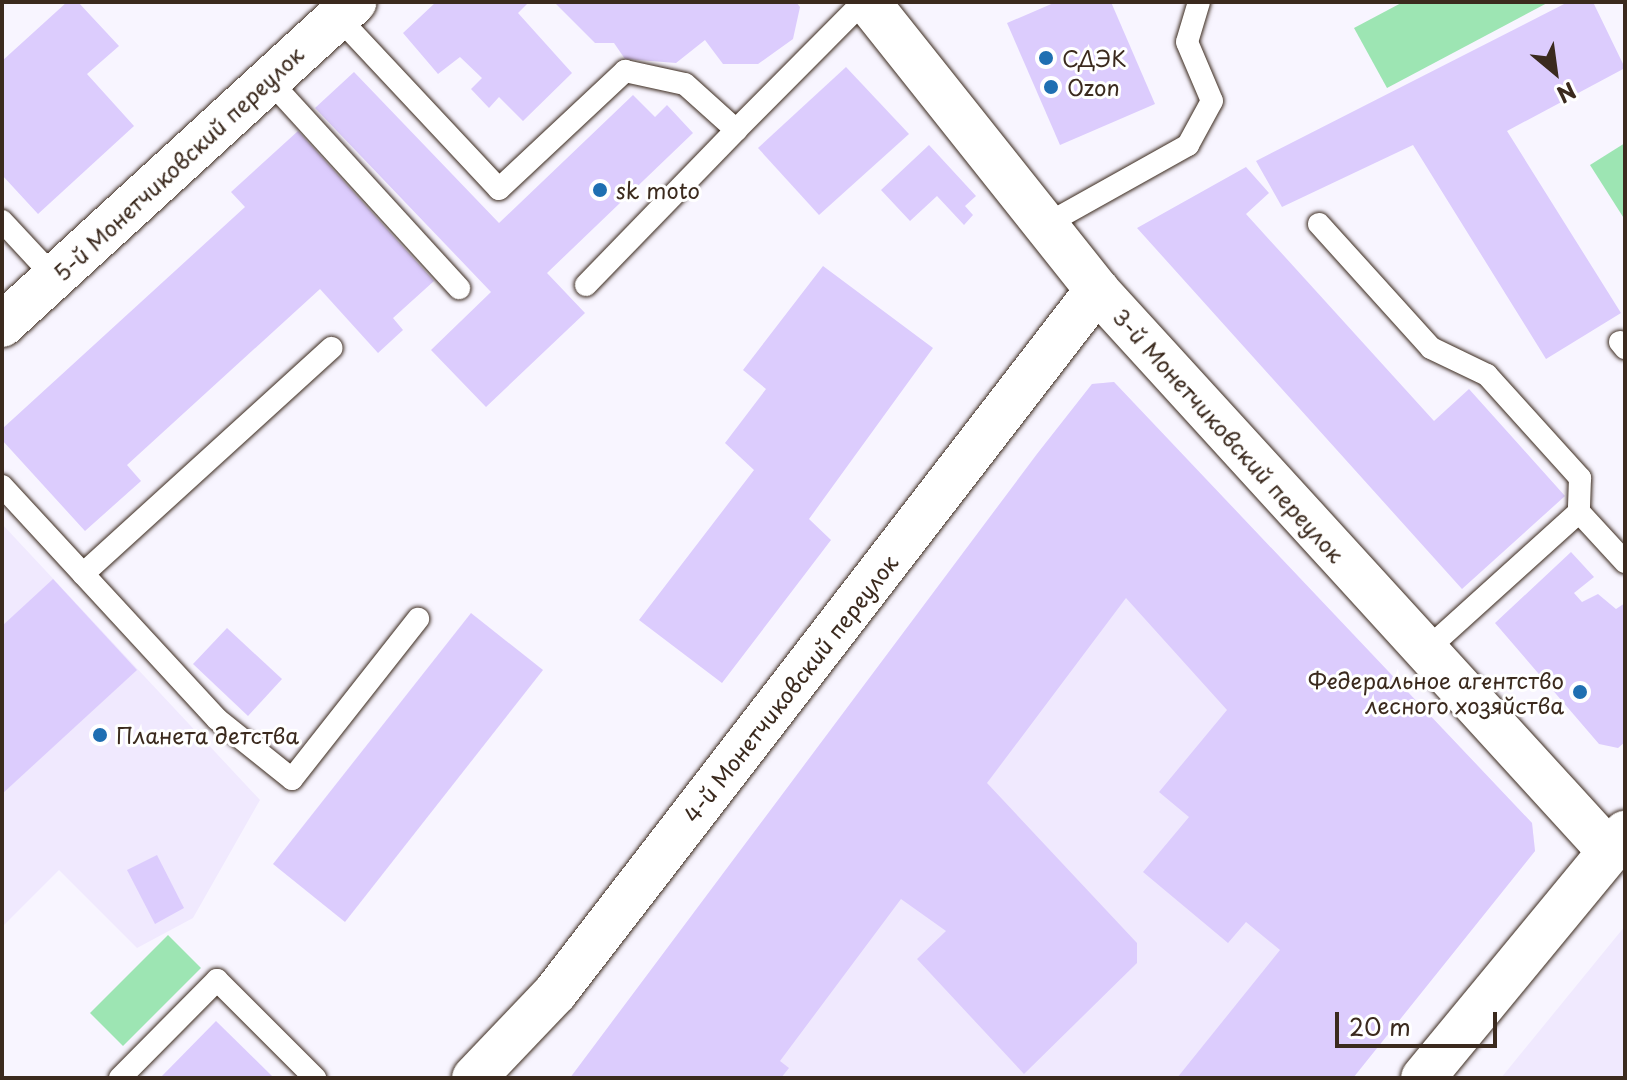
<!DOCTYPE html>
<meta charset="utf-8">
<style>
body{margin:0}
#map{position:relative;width:1627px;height:1080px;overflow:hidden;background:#f8f5ff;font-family:"Playpen Sans",sans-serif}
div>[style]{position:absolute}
.built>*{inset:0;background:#f0e9fe}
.green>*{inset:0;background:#9de5b3}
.building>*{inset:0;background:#dcccfd}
.roads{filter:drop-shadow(0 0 2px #3b2a1e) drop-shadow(0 0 2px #3b2a1e)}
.lane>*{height:22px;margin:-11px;padding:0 11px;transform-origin:11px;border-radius:11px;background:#fff}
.street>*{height:44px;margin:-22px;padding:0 22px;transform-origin:22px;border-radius:22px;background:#fff}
.dots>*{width:22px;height:22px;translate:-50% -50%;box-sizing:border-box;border:4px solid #fff;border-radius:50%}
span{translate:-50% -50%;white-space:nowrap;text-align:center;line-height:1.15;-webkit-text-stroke:6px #fff;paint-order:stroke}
.poi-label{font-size:22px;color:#3b2a1e}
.left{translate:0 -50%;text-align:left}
.right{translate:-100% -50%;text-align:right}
.street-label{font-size:22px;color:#3b2a1e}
.frame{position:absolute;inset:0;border:4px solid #3b2a1e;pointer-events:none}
.north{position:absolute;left:1515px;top:32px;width:80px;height:80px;-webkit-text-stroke:6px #fff;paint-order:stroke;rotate:151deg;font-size:22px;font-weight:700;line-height:32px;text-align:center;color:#3b2a1e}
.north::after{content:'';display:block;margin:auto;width:28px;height:36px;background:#3b2a1e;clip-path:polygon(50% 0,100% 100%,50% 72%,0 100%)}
.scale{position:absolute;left:1335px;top:1012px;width:162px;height:36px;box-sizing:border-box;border:4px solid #3b2a1e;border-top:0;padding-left:10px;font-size:24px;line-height:28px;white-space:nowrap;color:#3b2a1e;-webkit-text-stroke:6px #fff;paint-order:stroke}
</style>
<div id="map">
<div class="built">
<div style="clip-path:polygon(1114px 382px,1532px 823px,1535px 851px,1353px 1078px,570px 1078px,1037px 454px,1092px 384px)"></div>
<div style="clip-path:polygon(2px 524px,260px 800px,193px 918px,137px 948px,59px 870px,2px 927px)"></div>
<div style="clip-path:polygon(1625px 926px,1625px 1078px,1501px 1078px)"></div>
</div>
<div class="green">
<div style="clip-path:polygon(1403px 2px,1549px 2px,1387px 88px,1354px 28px)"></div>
<div style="clip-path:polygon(1625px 143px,1625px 220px,1590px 165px)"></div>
<div style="clip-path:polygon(168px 935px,201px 968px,123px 1046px,90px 1013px)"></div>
</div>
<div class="building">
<div style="clip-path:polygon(67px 2px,78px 2px,119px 46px,87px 74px,134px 126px,38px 214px,2px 175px,2px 61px)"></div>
<div style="clip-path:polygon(436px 2px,529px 2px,518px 13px,572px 73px,523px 121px,499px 97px,489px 108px,471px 89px,482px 78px,460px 57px,438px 74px,403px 33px)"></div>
<div style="clip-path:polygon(554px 2px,796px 2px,800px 7px,793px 39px,758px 64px,723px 64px,705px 40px,676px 63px,625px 59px,614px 43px,595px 43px)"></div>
<div style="clip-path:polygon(1056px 2px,1111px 2px,1155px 104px,1060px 145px,1007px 23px)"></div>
<div style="clip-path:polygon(1568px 2px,1593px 2px,1625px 68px,1507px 131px,1621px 313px,1546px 359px,1413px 145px,1282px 207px,1256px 161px)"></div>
<div style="clip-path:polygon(846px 67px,909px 134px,819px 215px,758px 148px)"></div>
<div style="clip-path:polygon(354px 72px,499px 223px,633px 95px,655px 117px,667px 105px,693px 133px,547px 273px,585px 313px,486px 407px,431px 350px,491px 292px,315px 108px)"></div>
<div style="clip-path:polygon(298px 131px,434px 281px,393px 318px,403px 330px,378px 353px,320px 289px,127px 465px,141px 481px,85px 531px,2px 440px,2px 429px,245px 207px,231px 192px)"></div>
<div style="clip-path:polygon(929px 145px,976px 196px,965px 206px,973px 215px,964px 225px,937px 196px,910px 221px,881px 190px)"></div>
<div style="clip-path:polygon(1246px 167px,1269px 193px,1246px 214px,1434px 421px,1469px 389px,1565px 496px,1462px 589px,1137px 228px)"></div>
<div style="clip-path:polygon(823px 266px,933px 348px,809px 519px,831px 540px,722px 683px,639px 620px,754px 470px,725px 443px,766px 389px,743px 370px)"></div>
<div style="clip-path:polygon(1114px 382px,1532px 823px,1535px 851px,1353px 1078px,1177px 1078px,1280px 950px,1246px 922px,1228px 943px,1143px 872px,1189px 817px,1159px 792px,1227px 710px,1126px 598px,987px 783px,1137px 943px,1137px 963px,1024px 1074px,917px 959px,946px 931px,901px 899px,780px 1061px,789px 1068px,781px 1078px,570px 1078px,1037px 454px,1092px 384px)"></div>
<div style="clip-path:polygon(1571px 552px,1594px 577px,1574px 593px,1582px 602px,1598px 594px,1616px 609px,1625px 603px,1625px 742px,1618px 748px,1599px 744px,1495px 623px)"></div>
<div style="clip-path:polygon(53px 579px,137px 670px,2px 794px,2px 626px)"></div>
<div style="clip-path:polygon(471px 613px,543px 670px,345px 922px,273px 864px)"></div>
<div style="clip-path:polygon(227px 628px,282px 679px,248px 716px,193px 664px)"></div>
<div style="clip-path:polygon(157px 855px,184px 908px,155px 924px,127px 870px)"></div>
<div style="clip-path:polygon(216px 1021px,274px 1078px,160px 1078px)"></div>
</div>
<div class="roads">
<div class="lane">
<div style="left:337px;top:16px;width:237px;rotate:46.9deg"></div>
<div style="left:499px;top:189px;width:173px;rotate:-43.1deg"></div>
<div style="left:625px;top:71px;width:61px;rotate:12.2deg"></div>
<div style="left:685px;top:84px;width:69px;rotate:42deg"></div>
<div style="left:736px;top:130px;width:180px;rotate:-45.2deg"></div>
<div style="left:269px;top:80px;width:282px;rotate:47.6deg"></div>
<div style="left:2px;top:221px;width:76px;rotate:47.1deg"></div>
<div style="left:1319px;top:224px;width:167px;rotate:47.9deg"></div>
<div style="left:1431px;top:348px;width:62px;rotate:25.7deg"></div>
<div style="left:1487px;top:375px;width:139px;rotate:47.9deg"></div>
<div style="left:1580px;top:478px;width:34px;rotate:92deg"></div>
<div style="left:1579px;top:512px;width:207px;rotate:137.9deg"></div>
<div style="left:1045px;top:225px;width:164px;rotate:-29.2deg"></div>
<div style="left:1188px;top:145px;width:50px;rotate:-61.4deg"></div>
<div style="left:1212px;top:101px;width:64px;rotate:-113deg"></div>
<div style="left:1187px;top:42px;width:42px;rotate:-73.3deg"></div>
<div style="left:586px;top:285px;width:216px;rotate:-45.9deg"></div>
<div style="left:1620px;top:342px;width:8px;rotate:50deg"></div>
<div style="left:2px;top:486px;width:317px;rotate:47.3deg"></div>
<div style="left:217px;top:719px;width:96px;rotate:38.7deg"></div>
<div style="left:292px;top:779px;width:204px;rotate:-51.8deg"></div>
<div style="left:1579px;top:512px;width:68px;rotate:47.4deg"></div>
<div style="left:83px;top:574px;width:336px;rotate:-42.3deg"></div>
<div style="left:120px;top:1078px;width:138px;rotate:-45.3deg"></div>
<div style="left:217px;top:980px;width:139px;rotate:45deg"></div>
</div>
<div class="street">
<div style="left:868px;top:2px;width:368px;rotate:51.5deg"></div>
<div style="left:1097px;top:290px;width:760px;rotate:47.61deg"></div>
<div style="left:2px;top:325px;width:478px;rotate:-42.5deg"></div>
<div style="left:474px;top:1078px;width:117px;rotate:-46.4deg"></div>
<div style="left:555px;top:993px;width:888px;rotate:-52.37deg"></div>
<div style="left:1423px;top:1078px;width:318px;rotate:-50.5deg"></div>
</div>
</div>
<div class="dots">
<div style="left:1046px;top:58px;background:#1f6fb2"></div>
<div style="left:1051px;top:87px;background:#1f6fb2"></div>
<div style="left:600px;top:190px;background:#1f6fb2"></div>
<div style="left:1580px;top:692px;background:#1f6fb2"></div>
<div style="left:100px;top:735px;background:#1f6fb2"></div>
</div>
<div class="poi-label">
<span class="left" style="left:1062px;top:58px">СДЭК</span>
<span class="left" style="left:1067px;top:87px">Ozon</span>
<span class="left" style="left:616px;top:190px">sk moto</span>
<span class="right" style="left:1564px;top:692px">Федеральное агентство<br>лесного хозяйства</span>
<span class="left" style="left:116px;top:735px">Планета детства</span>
</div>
<div class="street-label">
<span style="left:178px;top:163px;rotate:-43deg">5-й Монетчиковский переулок</span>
<span style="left:1229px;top:435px;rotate:48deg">3-й Монетчиковский переулок</span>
<span style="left:790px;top:688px;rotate:-52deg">4-й Монетчиковский переулок</span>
</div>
<div class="frame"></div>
<div class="north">N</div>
<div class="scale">20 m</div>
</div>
